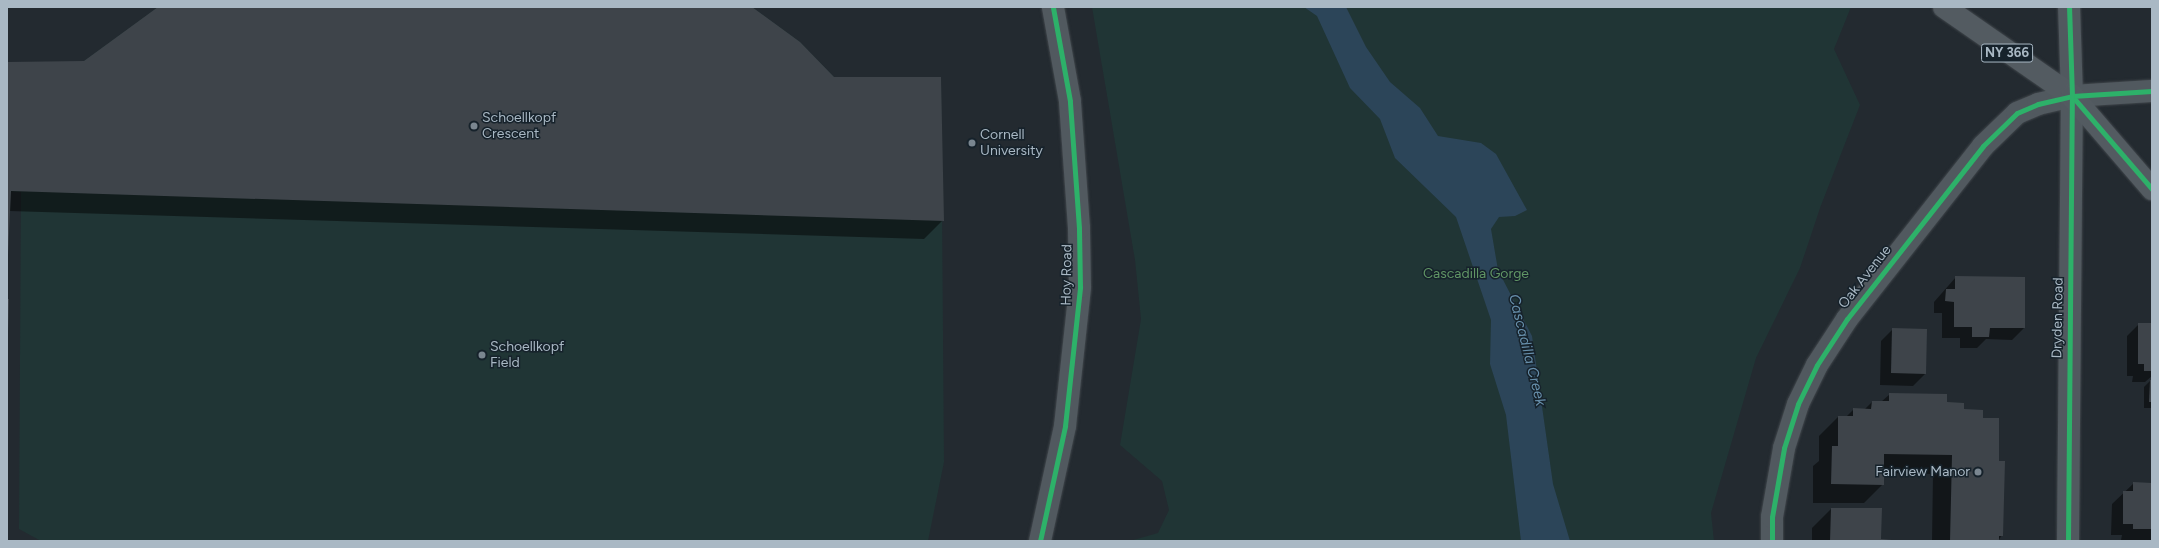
<!DOCTYPE html>
<style>
body{margin:0}
#map{position:relative;width:2159px;height:548px;overflow:hidden;background:#232a30;font-family:Figtree,sans-serif}
div>[style]{position:absolute}
.green>*{inset:0;background:#203535}
.water>*{inset:0;background:#2c4559}
.shadow>*{inset:0;background:#0007}
.building>*{inset:0;background:#3e444a}
.roads{filter:drop-shadow(0 0 1px #40464b) drop-shadow(0 0 1px #40464b)}
.minor>*{height:22px;margin:-11px;padding:0 11px;transform-origin:11px;border-radius:11px;background:#51595f}
.major>*{height:22px;margin:-11px;padding:0 11px;transform-origin:11px;border-radius:11px;background:#535b61}
.cycleway>*{height:5px;margin:-2.5px;padding:0 2.5px;transform-origin:2.5px;border-radius:2.5px;background:#2db169}
.dots>*{width:11px;height:11px;translate:-50% -50%;box-sizing:border-box;border:2px solid #16222b;border-radius:50%}
span{translate:-50% -50%;white-space:nowrap;text-align:center;line-height:1.15;-webkit-text-stroke:3px #16222b;paint-order:stroke}
.shield-label span{padding:1px 3px;background:#16222b;border:1px solid;border-radius:3px;-webkit-text-stroke-width:0}
.shield-label{font-size:13px;color:#a9b8c4;font-weight:700}
.poi-label{font-size:14px;color:#a9b8c4}
.left{translate:0 -50%;text-align:left}
.right{translate:-100% -50%;text-align:right}
.park-label{font-size:14px;color:#609565}
.street-label{font-size:14px;color:#a9b8c4}
.water-label{font-size:15px;color:#678fab;font-style:italic}
.frame{position:absolute;inset:0;border:8px solid #a9b8c4;pointer-events:none}
</style>
<div id="map">
<div class="green">
<div style="clip-path:polygon(158px 7px,752px 7px,800px 42px,834px 77px,941px 77px,944px 462px,928px 541px,41px 541px,19px 529px,21px 192px,7px 191px,84px 61px)"></div>
<div style="clip-path:polygon(1092px 7px,1851px 7px,1834px 49px,1860px 105px,1820px 208px,1800px 268px,1756px 358px,1711px 513px,1714px 541px,1130px 541px,1158px 533px,1169px 510px,1162px 481px,1120px 445px,1141px 319px,1135px 260px)"></div>
</div>
<div class="water">
<div style="clip-path:polygon(1304px 7px,1346px 7px,1366px 47px,1390px 82px,1420px 108px,1438px 136px,1481px 143px,1496px 154px,1527px 210px,1515px 216px,1499px 217px,1491px 229px,1498px 270px,1532px 336px,1553px 484px,1570px 541px,1521px 541px,1506px 415px,1490px 364px,1491px 320px,1456px 217px,1395px 158px,1380px 119px,1350px 88px,1317px 16px)"></div>
</div>
<div class="shadow">
<div style="clip-path:polygon(160px 7px,750px 7px,943px 220px,924px 239px,9px 211px,7px 277px,7px 63px,84px 62px)"></div>
<div style="clip-path:polygon(1956px 277px,2024px 328px,2012px 340px,1986px 339px,1977px 348px,1960px 348px,1960px 338px,1942px 338px,1942px 313px,1934px 313px,1934px 302px)"></div>
<div style="clip-path:polygon(2139px 324px,2152px 324px,2152px 376px,2145px 382px,2132px 382px,2133px 376px,2127px 376px,2127px 336px)"></div>
<div style="clip-path:polygon(1893px 329px,1925px 374px,1913px 386px,1880px 385px,1881px 341px)"></div>
<div style="clip-path:polygon(2150px 381px,2152px 408px,2144px 408px,2144px 387px)"></div>
<div style="clip-path:polygon(1890px 394px,1946px 403px,1982px 419px,1998px 462px,2002px 535px,1998px 541px,1812px 541px,1812px 528px,1831px 509px,1880px 540px,1932px 541px,1933px 474px,1883px 473px,1883px 484px,1864px 503px,1813px 503px,1813px 466px,1819px 461px,1819px 436px,1838px 417px,1846px 417px,1854px 409px,1864px 410px,1872px 402px,1881px 402px)"></div>
<div style="clip-path:polygon(2134px 483px,2152px 484px,2152px 540px,2121px 540px,2122px 535px,2111px 535px,2112px 504px)"></div>
</div>
<div class="building">
<div style="clip-path:polygon(158px 7px,752px 7px,800px 42px,834px 77px,941px 77px,944px 221px,11px 191px,7px 277px,7px 62px,84px 61px)"></div>
<div style="clip-path:polygon(1955px 276px,2025px 277px,2025px 328px,1990px 328px,1989px 337px,1972px 337px,1972px 327px,1954px 327px,1954px 302px,1945px 301px,1946px 289px,1955px 289px)"></div>
<div style="clip-path:polygon(7px 299px,9px 299px,8px 333px,7px 333px)"></div>
<div style="clip-path:polygon(2138px 323px,2152px 323px,2152px 371px,2144px 371px,2144px 364px,2138px 364px)"></div>
<div style="clip-path:polygon(1892px 328px,1927px 329px,1926px 374px,1891px 373px)"></div>
<div style="clip-path:polygon(2150px 380px,2152px 380px,2152px 402px,2149px 402px)"></div>
<div style="clip-path:polygon(1889px 393px,1947px 394px,1947px 402px,1964px 403px,1964px 409px,1983px 410px,1983px 418px,1999px 418px,1999px 461px,2005px 461px,2003px 536px,1999px 536px,1999px 541px,1950px 541px,1952px 455px,1884px 454px,1884px 485px,1831px 484px,1832px 446px,1838px 446px,1838px 416px,1853px 416px,1853px 408px,1871px 409px,1872px 401px,1889px 401px)"></div>
<div style="clip-path:polygon(2133px 482px,2152px 483px,2152px 529px,2133px 529px,2133px 524px,2123px 524px,2123px 491px,2133px 491px)"></div>
<div style="clip-path:polygon(1831px 508px,1882px 508px,1881px 539px,1903px 541px,1830px 541px)"></div>
</div>
<div class="roads">
<div class="minor">
<div style="left:1040px;top:541px;width:118px;rotate:-77.7deg"></div>
<div style="left:1065px;top:426px;width:140px;rotate:-83.8deg"></div>
<div style="left:1080px;top:287px;width:59px;rotate:-91deg"></div>
<div style="left:1079px;top:228px;width:127px;rotate:-94.1deg"></div>
<div style="left:1070px;top:101px;width:96px;rotate:-100.3deg"></div>
<div style="left:1772px;top:541px;width:24px;rotate:-90deg"></div>
<div style="left:1772px;top:517px;width:70px;rotate:-80.1deg"></div>
<div style="left:1784px;top:448px;width:46px;rotate:-72.3deg"></div>
<div style="left:1798px;top:404px;width:43px;rotate:-64deg"></div>
<div style="left:1817px;top:365px;width:55px;rotate:-56.9deg"></div>
<div style="left:1847px;top:319px;width:220px;rotate:-51.8deg"></div>
<div style="left:1983px;top:146px;width:47px;rotate:-44.1deg"></div>
<div style="left:2017px;top:113px;width:23px;rotate:-23deg"></div>
<div style="left:2038px;top:104px;width:35px;rotate:-13deg"></div>
<div style="left:2072px;top:96px;width:80px;rotate:-3.6deg"></div>
<div style="left:2068px;top:541px;width:445px;rotate:-89.5deg"></div>
<div style="left:2072px;top:96px;width:89px;rotate:-91.9deg"></div>
</div>
<div class="major">
<div style="left:1944px;top:7px;width:156px;rotate:34.8deg"></div>
<div style="left:2072px;top:96px;width:123px;rotate:49.3deg"></div>
</div>
</div>
<div class="cycleway">
<div style="left:2072px;top:96px;width:123px;rotate:49.3deg"></div>
<div style="left:1040px;top:541px;width:118px;rotate:-77.7deg"></div>
<div style="left:1065px;top:426px;width:140px;rotate:-83.8deg"></div>
<div style="left:1080px;top:287px;width:59px;rotate:-91deg"></div>
<div style="left:1079px;top:228px;width:127px;rotate:-94.1deg"></div>
<div style="left:1070px;top:101px;width:96px;rotate:-100.3deg"></div>
<div style="left:1772px;top:541px;width:24px;rotate:-90deg"></div>
<div style="left:1772px;top:517px;width:70px;rotate:-80.1deg"></div>
<div style="left:1784px;top:448px;width:46px;rotate:-72.3deg"></div>
<div style="left:1798px;top:404px;width:43px;rotate:-64deg"></div>
<div style="left:1817px;top:365px;width:55px;rotate:-56.9deg"></div>
<div style="left:1847px;top:319px;width:220px;rotate:-51.8deg"></div>
<div style="left:1983px;top:146px;width:47px;rotate:-44.1deg"></div>
<div style="left:2017px;top:113px;width:23px;rotate:-23deg"></div>
<div style="left:2038px;top:104px;width:35px;rotate:-13deg"></div>
<div style="left:2072px;top:96px;width:80px;rotate:-3.6deg"></div>
<div style="left:2068px;top:541px;width:445px;rotate:-89.5deg"></div>
<div style="left:2072px;top:96px;width:89px;rotate:-91.9deg"></div>
</div>
<div class="dots">
<div style="left:474px;top:126px;background:#7a8690"></div>
<div style="left:972px;top:143px;background:#7a8690"></div>
<div style="left:482px;top:355px;background:#7a8690"></div>
<div style="left:1978px;top:472px;background:#7a8690"></div>
</div>
<div class="shield-label">
<span style="left:2007px;top:53px">NY 366</span>
</div>
<div class="poi-label">
<span class="left" style="left:482px;top:126px">Schoellkopf<br>Crescent</span>
<span class="left" style="left:980px;top:143px">Cornell<br>University</span>
<span class="left" style="left:490px;top:355px">Schoellkopf<br>Field</span>
<span class="right" style="left:1970px;top:472px">Fairview Manor</span>
</div>
<div class="park-label">
<span style="left:1476px;top:274px">Cascadilla Gorge</span>
</div>
<div class="street-label">
<span style="left:1067px;top:275px;rotate:-89deg">Hoy Road</span>
<span style="left:1865px;top:277px;rotate:-52deg">Oak Avenue</span>
<span style="left:2058px;top:318px;rotate:-89deg">Dryden Road</span>
</div>
<div class="water-label">
<span style="left:1527px;top:350px;rotate:76deg">Cascadilla Creek</span>
</div>
<div class="frame"></div>
</div>
